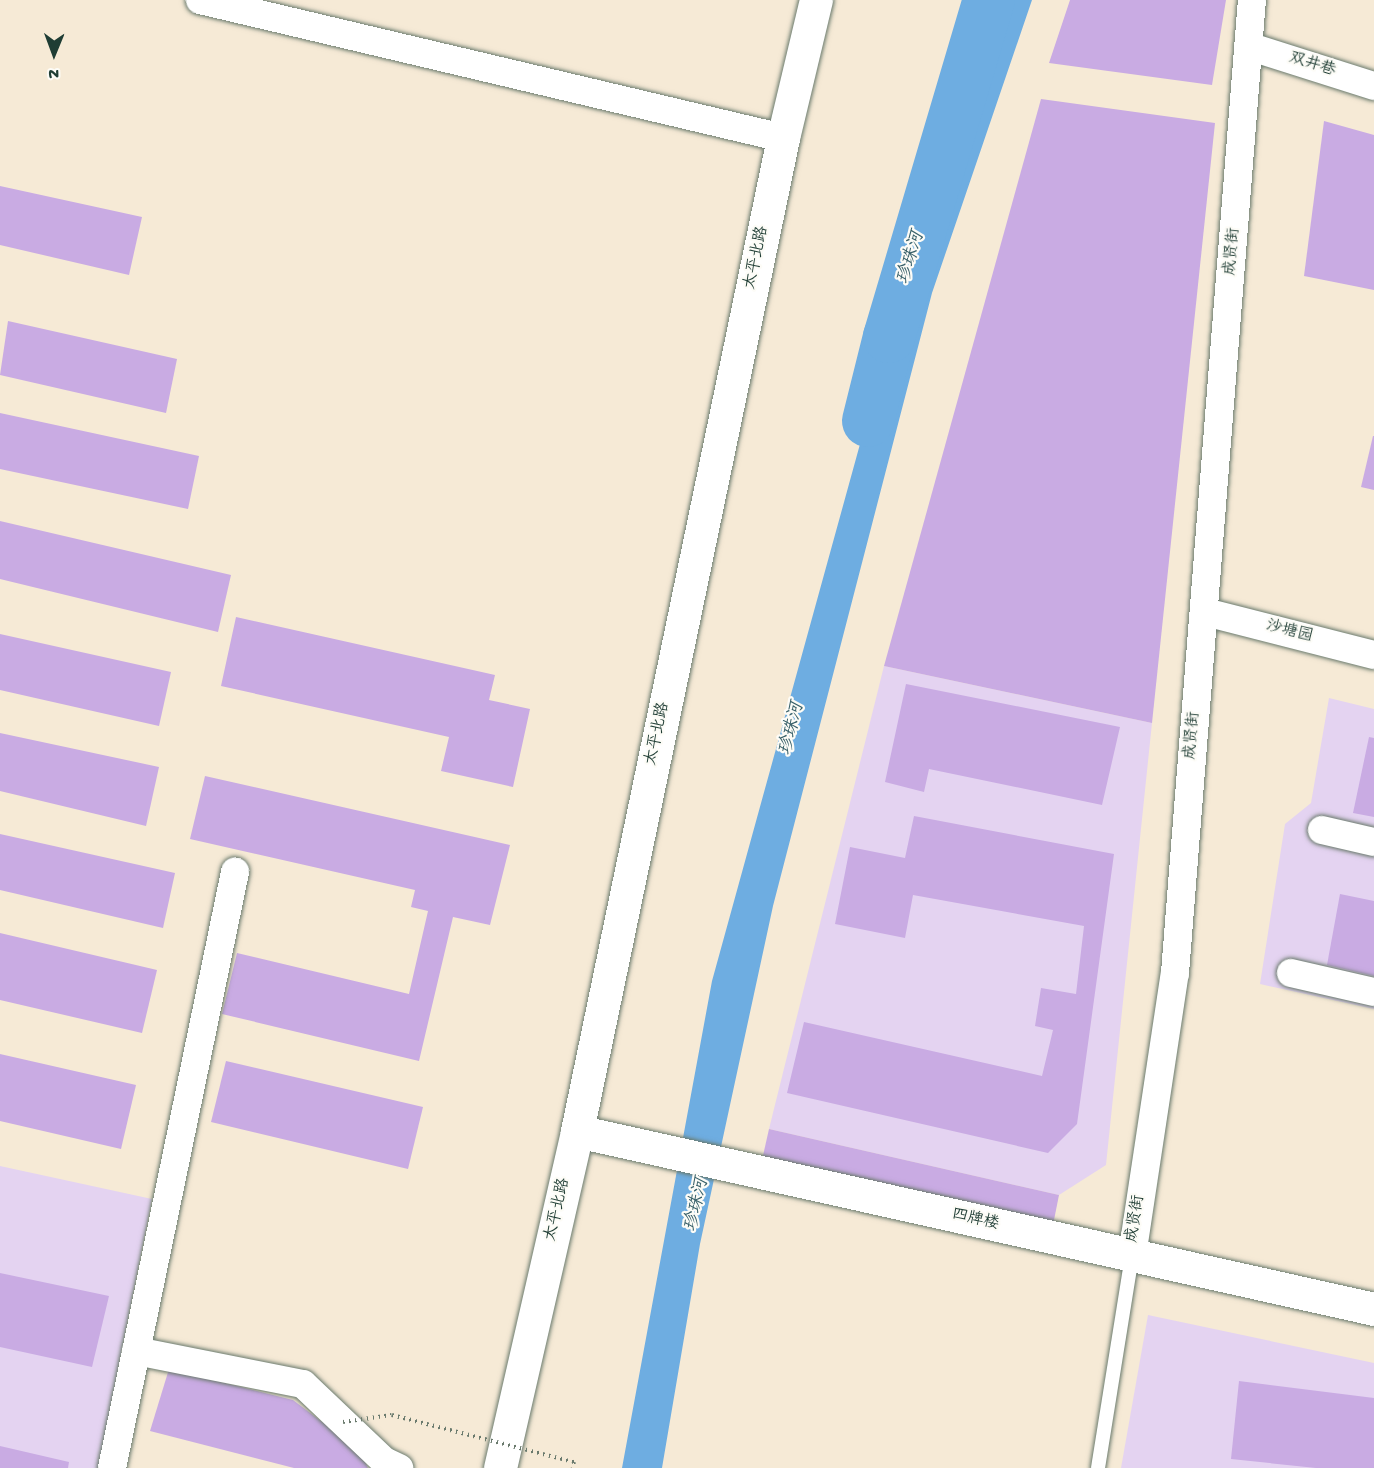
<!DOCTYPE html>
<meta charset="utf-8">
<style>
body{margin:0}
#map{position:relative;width:1374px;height:1468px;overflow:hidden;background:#f6ead6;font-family:"Gochi Hand","LXGW WenKai TC",sans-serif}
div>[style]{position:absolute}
.built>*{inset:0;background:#e4d3f1}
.water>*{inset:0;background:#6eade1}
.river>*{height:52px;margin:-26px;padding:0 26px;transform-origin:26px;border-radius:26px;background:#6eade1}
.building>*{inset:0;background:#c9abe3}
.roads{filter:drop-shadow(0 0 2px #6a7a6d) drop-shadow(0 0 2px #6a7a6d)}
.lane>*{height:14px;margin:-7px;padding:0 7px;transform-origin:7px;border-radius:7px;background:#fff}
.street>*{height:28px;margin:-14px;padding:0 14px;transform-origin:14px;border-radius:14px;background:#fff}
.secondary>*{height:33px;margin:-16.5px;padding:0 16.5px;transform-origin:16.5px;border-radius:16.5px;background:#fff}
.path-bridge>*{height:4px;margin-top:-2px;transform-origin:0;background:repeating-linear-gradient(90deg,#6a7a6d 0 1.5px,transparent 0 6px)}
span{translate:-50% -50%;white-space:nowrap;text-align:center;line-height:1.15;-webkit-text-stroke:4.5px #fdfcf7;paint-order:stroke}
.street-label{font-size:16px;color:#1f3d34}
.water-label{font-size:18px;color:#375f68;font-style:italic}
.north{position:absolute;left:24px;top:24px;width:60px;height:60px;-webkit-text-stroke:4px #fdfcf7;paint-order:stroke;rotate:181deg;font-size:16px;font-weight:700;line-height:24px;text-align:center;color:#1f3d34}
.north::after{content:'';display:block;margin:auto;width:21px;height:27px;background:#1f3d34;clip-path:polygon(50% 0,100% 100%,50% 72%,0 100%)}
</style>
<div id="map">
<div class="built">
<div style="clip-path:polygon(884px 666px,1152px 723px,1106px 1165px,1059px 1195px,769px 1129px)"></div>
<div style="clip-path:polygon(1329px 698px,1374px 709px,1374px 1009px,1260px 984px,1285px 824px,1311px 803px)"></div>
<div style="clip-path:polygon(0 1166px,152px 1199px,98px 1468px,0 1468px)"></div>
<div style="clip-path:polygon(1148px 1315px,1374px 1363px,1374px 1468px,1121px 1468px)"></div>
</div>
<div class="water">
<div style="clip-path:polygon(1004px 0,1032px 0,932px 293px,773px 906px,700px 1244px,662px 1468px,622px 1468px,712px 981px,892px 328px,949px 148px)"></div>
</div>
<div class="river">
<div style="left:868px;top:421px;width:87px;rotate:-76deg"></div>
<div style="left:889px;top:337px;width:352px;rotate:-73.5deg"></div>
</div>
<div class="building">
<div style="clip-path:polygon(1070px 0,1226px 0,1212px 85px,1049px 63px)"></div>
<div style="clip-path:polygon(1041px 99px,1215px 123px,1152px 723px,884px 666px)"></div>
<div style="clip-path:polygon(1324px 121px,1374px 135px,1374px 290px,1304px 276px)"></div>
<div style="clip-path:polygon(0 186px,142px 217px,129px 275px,0 245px)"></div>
<div style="clip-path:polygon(8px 321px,177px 359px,166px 413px,0 375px)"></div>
<div style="clip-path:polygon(0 413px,199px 456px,188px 509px,0 469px)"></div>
<div style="clip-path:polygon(1373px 436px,1374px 436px,1374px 490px,1361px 487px)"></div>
<div style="clip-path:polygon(0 521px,231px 575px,218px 632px,0 579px)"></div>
<div style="clip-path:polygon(236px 617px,495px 675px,489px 700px,530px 709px,513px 787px,441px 771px,449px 737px,221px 686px)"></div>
<div style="clip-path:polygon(0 634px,171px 672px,159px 726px,0 690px)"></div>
<div style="clip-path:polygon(906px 684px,1120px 727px,1102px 805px,929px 769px,924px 792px,885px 782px)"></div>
<div style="clip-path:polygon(0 733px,159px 767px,146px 826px,0 791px)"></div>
<div style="clip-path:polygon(1369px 737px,1374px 738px,1374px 817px,1353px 813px)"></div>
<div style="clip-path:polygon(205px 776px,510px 845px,490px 925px,453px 917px,419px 1061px,222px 1014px,237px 953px,409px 994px,428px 911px,411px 907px,415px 890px,190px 839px)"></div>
<div style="clip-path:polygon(914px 816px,1114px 854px,1077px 1124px,1048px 1153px,787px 1093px,804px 1022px,1042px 1076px,1053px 1030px,1035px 1026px,1041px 988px,1076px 994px,1084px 926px,913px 895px,905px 938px,835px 924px,850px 847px,905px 858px)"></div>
<div style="clip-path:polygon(0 834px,175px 873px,163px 928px,0 890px)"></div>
<div style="clip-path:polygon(1340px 894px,1374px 901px,1374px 976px,1327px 965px)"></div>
<div style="clip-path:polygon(0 933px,157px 970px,142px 1033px,0 1000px)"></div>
<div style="clip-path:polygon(0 1054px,136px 1085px,121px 1149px,0 1121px)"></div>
<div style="clip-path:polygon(226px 1061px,423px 1107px,408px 1169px,211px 1122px)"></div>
<div style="clip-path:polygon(769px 1129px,1059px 1195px,1053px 1225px,762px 1160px)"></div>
<div style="clip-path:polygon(0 1273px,109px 1296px,92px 1367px,0 1347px)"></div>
<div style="clip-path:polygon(169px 1369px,293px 1400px,359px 1450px,368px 1468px,294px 1468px,150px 1431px)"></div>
<div style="clip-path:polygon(1239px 1381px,1374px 1398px,1374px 1468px,1316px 1468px,1231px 1459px)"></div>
<div style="clip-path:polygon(0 1446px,69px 1462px,68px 1468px,0 1468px)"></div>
</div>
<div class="roads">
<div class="lane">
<div style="left:1098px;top:1468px;width:215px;rotate:-80.9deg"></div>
</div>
<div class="street">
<div style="left:200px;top:0;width:599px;rotate:13.32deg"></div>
<div style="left:1251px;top:47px;width:129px;rotate:17.6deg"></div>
<div style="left:1205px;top:612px;width:174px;rotate:14.3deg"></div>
<div style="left:1322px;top:830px;width:53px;rotate:13deg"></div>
<div style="left:1291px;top:973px;width:85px;rotate:12.9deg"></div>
<div style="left:1132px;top:1256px;width:286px;rotate:-81.4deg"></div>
<div style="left:1175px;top:973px;width:976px;rotate:-85.48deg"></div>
<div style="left:136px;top:1351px;width:170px;rotate:11.2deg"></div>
<div style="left:303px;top:1384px;width:112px;rotate:43.5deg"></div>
<div style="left:384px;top:1461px;width:17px;rotate:25deg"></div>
<div style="left:112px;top:1468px;width:609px;rotate:-78.34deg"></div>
</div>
<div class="secondary">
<div style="left:577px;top:1131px;width:817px;rotate:12.59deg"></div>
<div style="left:500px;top:1468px;width:346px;rotate:-77.1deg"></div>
<div style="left:577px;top:1131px;width:1014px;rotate:-78.28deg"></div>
<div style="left:783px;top:138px;width:142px;rotate:-76.6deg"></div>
</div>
</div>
<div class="path-bridge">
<div style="left:343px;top:1422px;width:49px;rotate:-8.1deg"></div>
<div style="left:392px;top:1415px;width:188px;rotate:14.5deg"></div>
<div style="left:574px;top:1462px;width:6px;rotate:108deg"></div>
</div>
<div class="street-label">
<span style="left:1312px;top:66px;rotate:17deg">双井巷</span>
<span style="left:1234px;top:252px;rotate:-85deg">成贤街</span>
<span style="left:758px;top:258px;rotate:-78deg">太平北路</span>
<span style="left:1289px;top:633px;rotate:14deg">沙塘园</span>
<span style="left:659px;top:734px;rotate:-78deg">太平北路</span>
<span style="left:1194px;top:736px;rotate:-85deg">成贤街</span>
<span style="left:559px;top:1210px;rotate:-77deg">太平北路</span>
<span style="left:1137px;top:1219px;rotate:-81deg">成贤街</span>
<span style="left:975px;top:1221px;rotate:13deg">四牌楼</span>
</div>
<div class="water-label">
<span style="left:912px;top:258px;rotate:-73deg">珍珠河</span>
<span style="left:793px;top:729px;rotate:-76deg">珍珠河</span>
<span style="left:698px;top:1205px;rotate:-77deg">珍珠河</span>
</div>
<div class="north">N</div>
</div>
